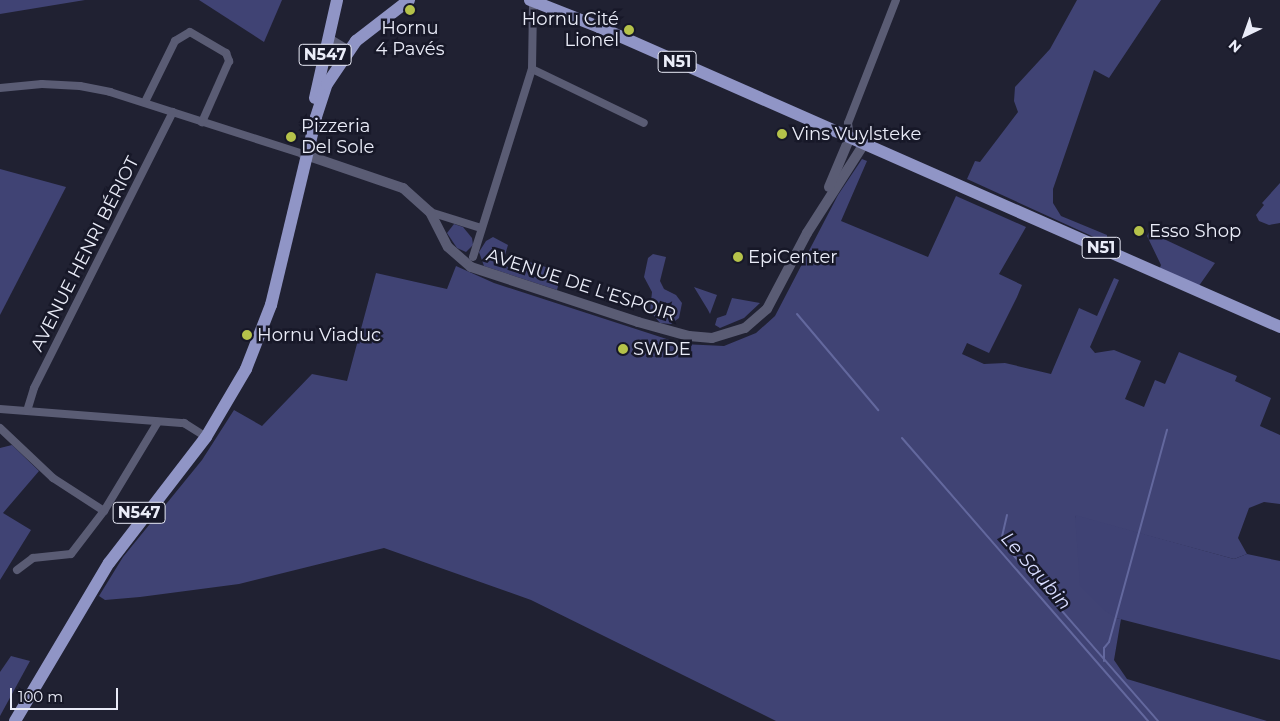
<!DOCTYPE html>
<meta charset="utf-8">
<style>
body{margin:0}
#map{position:relative;width:1280px;height:721px;overflow:hidden;background:#202132;font-family:Montserrat,sans-serif}
div>[style]{position:absolute}
.green>*{inset:0;background:#404374}
.forest>*{inset:0;background:#3f4274}
.stream>*{height:2px;margin:-1px;padding:0 1px;transform-origin:1px;border-radius:1px;background:#63689e}
.minor>*{height:8px;margin:-4px;padding:0 4px;transform-origin:4px;border-radius:4px;background:#5a5c74}
.tertiary>*{height:10px;margin:-5px;padding:0 5px;transform-origin:5px;border-radius:5px;background:#5a5c74}
.primary>*{height:12px;margin:-6px;padding:0 6px;transform-origin:6px;border-radius:6px;background:#9095c6}
.dots>*{width:14px;height:14px;translate:-50% -50%;box-sizing:border-box;border:2px solid #171828;border-radius:50%}
span{translate:-50% -50%;white-space:nowrap;text-align:center;line-height:1.15;-webkit-text-stroke:5px #171828;paint-order:stroke}
.shield-label span{padding:1px 4px;background:#171828;border:1px solid;border-radius:4px;-webkit-text-stroke-width:0}
.shield-label{font-size:16px;color:#eaecf8;font-weight:700}
.poi-label{font-size:18px;color:#eaecf8}
.right{translate:-100% -50%;text-align:right}
.left{translate:0 -50%;text-align:left}
.street-label{font-size:18px;color:#eaecf8}
.water-label{font-size:19px;color:#d9ddff;font-style:italic}
.north{position:absolute;left:1220px;top:10px;width:50px;height:50px;-webkit-text-stroke:4px #171828;paint-order:stroke;rotate:222deg;font-size:14px;font-weight:700;line-height:20px;text-align:center;color:#eaecf8}
.north::after{content:'';display:block;margin:auto;width:18px;height:22px;background:#eaecf8;clip-path:polygon(50% 0,100% 100%,50% 72%,0 100%)}
.scale{position:absolute;left:10px;top:688px;width:108px;height:22px;box-sizing:border-box;border:2px solid #eaecf8;border-top:0;padding-left:6px;font-size:15px;line-height:18px;white-space:nowrap;color:#eaecf8;-webkit-text-stroke:4px #171828;paint-order:stroke}
</style>
<div id="map">
<div class="green">
<div style="clip-path:polygon(0 0,85px 0,0 14px)"></div>
<div style="clip-path:polygon(199px 0,282px 0,264px 42px)"></div>
<div style="clip-path:polygon(1077px 0,1161px 0,1109px 78px,1094px 70px,1053px 189px,1053px 203px,1061px 216px,1107px 235px,1107px 243px,967px 179px,975px 161px,980px 162px,1018px 112px,1014px 101px,1015px 87px,1050px 49px)"></div>
<div style="clip-path:polygon(862px 159px,867px 161px,841px 221px,928px 257px,956px 196px,1026px 227px,999px 274px,1022px 285px,1017px 297px,989px 353px,967px 343px,962px 354px,984px 364px,1005px 363px,1051px 374px,1079px 308px,1097px 316px,1114px 278px,1119px 280px,1090px 347px,1095px 353px,1114px 350px,1141px 361px,1125px 399px,1144px 407px,1155px 380px,1165px 384px,1179px 352px,1237px 376px,1235px 381px,1271px 398px,1260px 426px,1280px 435px,1280px 504px,1264px 502px,1249px 508px,1238px 538px,1247px 554px,1234px 559px,1075px 516px,1116px 618px,1121px 619px,1114px 660px,1127px 679px,1267px 721px,776px 721px,531px 600px,384px 548px,239px 584px,140px 597px,105px 600px,99px 596px,123px 557px,202px 460px,234px 410px,262px 426px,312px 374px,347px 381px,376px 273px,447px 289px,456px 266px,494px 283px,682px 344px,724px 346px,756px 333px,775px 316px,838px 195px)"></div>
<div style="clip-path:polygon(0 169px,66px 187px,0 315px)"></div>
<div style="clip-path:polygon(1280px 183px,1280px 223px,1269px 225px,1259px 221px,1256px 215px,1264px 205px,1262px 203px)"></div>
<div style="clip-path:polygon(454px 224px,463px 227px,472px 238px,473px 245px,466px 252px,457px 248px,447px 233px)"></div>
<div style="clip-path:polygon(1149px 232px,1215px 263px,1196px 290px,1158px 273px,1161px 265px,1147px 236px)"></div>
<div style="clip-path:polygon(493px 237px,508px 245px,502px 265px,520px 271px,523px 260px,562px 272px,557px 290px,484px 266px,479px 252px,486px 241px)"></div>
<div style="clip-path:polygon(653px 254px,666px 257px,660px 281px,664px 289px,676px 295px,682px 303px,679px 318px,671px 324px,660px 323px,650px 311px,652px 292px,644px 277px,648px 258px)"></div>
<div style="clip-path:polygon(694px 287px,717px 295px,710px 314px,708px 310px)"></div>
<div style="clip-path:polygon(732px 298px,760px 303px,744px 318px,720px 328px,715px 325px,717px 318px,726px 315px)"></div>
<div style="clip-path:polygon(12px 445px,39px 471px,3px 513px,31px 530px,0 580px,0 448px)"></div>
<div style="clip-path:polygon(11px 656px,30px 661px,0 716px,0 672px)"></div>
</div>
<div class="forest">
<div style="clip-path:polygon(1075px 515px,1234px 559px,1247px 554px,1280px 561px,1280px 660px,1116px 618px,1104px 610px,1080px 586px)"></div>
</div>
<div class="stream">
<div style="left:797px;top:314px;width:126px;rotate:49.8deg"></div>
<div style="left:902px;top:438px;width:375px;rotate:49deg"></div>
<div style="left:1007px;top:515px;width:27px;rotate:103deg"></div>
<div style="left:1001px;top:541px;width:239px;rotate:48.9deg"></div>
<div style="left:1104px;top:661px;width:13px;rotate:-90deg"></div>
<div style="left:1104px;top:648px;width:8px;rotate:-50deg"></div>
<div style="left:1109px;top:642px;width:220px;rotate:-74.7deg"></div>
</div>
<div class="minor">
<div style="left:329px;top:38px;width:23px;rotate:31deg"></div>
<div style="left:532px;top:69px;width:124px;rotate:25.7deg"></div>
<div style="left:0;top:88px;width:42px;rotate:-5.4deg"></div>
<div style="left:42px;top:84px;width:38px;rotate:3deg"></div>
<div style="left:80px;top:86px;width:31px;rotate:11deg"></div>
<div style="left:110px;top:92px;width:203px;rotate:17.8deg"></div>
<div style="left:145px;top:102px;width:68px;rotate:-63.8deg"></div>
<div style="left:175px;top:41px;width:17px;rotate:-31deg"></div>
<div style="left:190px;top:32px;width:42px;rotate:30.3deg"></div>
<div style="left:226px;top:53px;width:9px;rotate:69deg"></div>
<div style="left:229px;top:61px;width:67px;rotate:113.9deg"></div>
<div style="left:850px;top:137px;width:14px;rotate:-98deg"></div>
<div style="left:848px;top:123px;width:132px;rotate:-68.7deg"></div>
<div style="left:430px;top:212px;width:53px;rotate:17.4deg"></div>
<div style="left:473px;top:257px;width:197px;rotate:-72.6deg"></div>
<div style="left:532px;top:69px;width:63px;rotate:-89.1deg"></div>
<div style="left:533px;top:6px;width:6px;rotate:-39deg"></div>
<div style="left:0;top:409px;width:185px;rotate:4.4deg"></div>
<div style="left:184px;top:423px;width:26px;rotate:32deg"></div>
<div style="left:27px;top:411px;width:24px;rotate:-73deg"></div>
<div style="left:34px;top:388px;width:309px;rotate:-63.3deg"></div>
<div style="left:0;top:428px;width:73px;rotate:43.3deg"></div>
<div style="left:53px;top:478px;width:61px;rotate:32.9deg"></div>
<div style="left:17px;top:570px;width:20px;rotate:-37deg"></div>
<div style="left:33px;top:558px;width:38px;rotate:-6deg"></div>
<div style="left:71px;top:554px;width:54px;rotate:-52.5deg"></div>
<div style="left:104px;top:511px;width:104px;rotate:-58.8deg"></div>
</div>
<div class="tertiary">
<div style="left:303px;top:154px;width:106px;rotate:18.8deg"></div>
<div style="left:403px;top:188px;width:36px;rotate:42deg"></div>
<div style="left:430px;top:212px;width:39px;rotate:63deg"></div>
<div style="left:448px;top:247px;width:30px;rotate:41deg"></div>
<div style="left:471px;top:267px;width:176px;rotate:18.2deg"></div>
<div style="left:638px;top:322px;width:53px;rotate:15.4deg"></div>
<div style="left:689px;top:336px;width:23px;rotate:5deg"></div>
<div style="left:712px;top:338px;width:34px;rotate:-17deg"></div>
<div style="left:745px;top:328px;width:29px;rotate:-41deg"></div>
<div style="left:767px;top:309px;width:86px;rotate:-62.2deg"></div>
<div style="left:807px;top:233px;width:106px;rotate:-57.4deg"></div>
<div style="left:829px;top:187px;width:54px;rotate:-67.2deg"></div>
</div>
<div class="primary">
<div style="left:530px;top:0;width:74px;rotate:21.4deg"></div>
<div style="left:599px;top:27px;width:744px;rotate:23.77deg"></div>
<div style="left:315px;top:98px;width:100px;rotate:-77.3deg"></div>
<div style="left:15px;top:721px;width:184px;rotate:-59.3deg"></div>
<div style="left:109px;top:563px;width:159px;rotate:-52.4deg"></div>
<div style="left:206px;top:437px;width:79px;rotate:-59.5deg"></div>
<div style="left:246px;top:369px;width:69px;rotate:-68.7deg"></div>
<div style="left:271px;top:305px;width:193px;rotate:-76.5deg"></div>
<div style="left:316px;top:117px;width:35px;rotate:-72deg"></div>
<div style="left:327px;top:84px;width:52px;rotate:-56deg"></div>
<div style="left:356px;top:41px;width:67px;rotate:-37.7deg"></div>
</div>
<div class="dots">
<div style="left:410px;top:10px;background:#b5c24a"></div>
<div style="left:629px;top:30px;background:#b5c24a"></div>
<div style="left:782px;top:134px;background:#b5c24a"></div>
<div style="left:291px;top:137px;background:#b5c24a"></div>
<div style="left:1139px;top:231px;background:#b5c24a"></div>
<div style="left:738px;top:257px;background:#b5c24a"></div>
<div style="left:247px;top:335px;background:#b5c24a"></div>
<div style="left:623px;top:349px;background:#b5c24a"></div>
</div>
<div class="shield-label">
<span style="left:325px;top:55px">N547</span>
<span style="left:677px;top:62px">N51</span>
<span style="left:1101px;top:248px">N51</span>
<span style="left:139px;top:513px">N547</span>
</div>
<div class="poi-label">
<span class="right" style="left:619px;top:30px">Hornu Cité<br>Lionel</span>
<span style="left:410px;top:39px">Hornu<br>4 Pavés</span>
<span class="left" style="left:301px;top:137px">Pizzeria<br>Del Sole</span>
<span class="left" style="left:792px;top:134px">Vins Vuylsteke</span>
<span class="left" style="left:1149px;top:231px">Esso Shop</span>
<span class="left" style="left:748px;top:257px">EpiCenter</span>
<span class="left" style="left:257px;top:335px">Hornu Viaduc</span>
<span class="left" style="left:633px;top:349px">SWDE</span>
</div>
<div class="street-label">
<span style="left:85px;top:254px;rotate:-63deg">AVENUE HENRI BÉRIOT</span>
<span style="left:581px;top:285px;rotate:18deg">AVENUE DE L'ESPOIR</span>
</div>
<div class="water-label">
<span style="left:1036px;top:571px;rotate:49deg">Le Saubin</span>
</div>
<div class="north">N</div>
<div class="scale">100 m</div>
</div>
